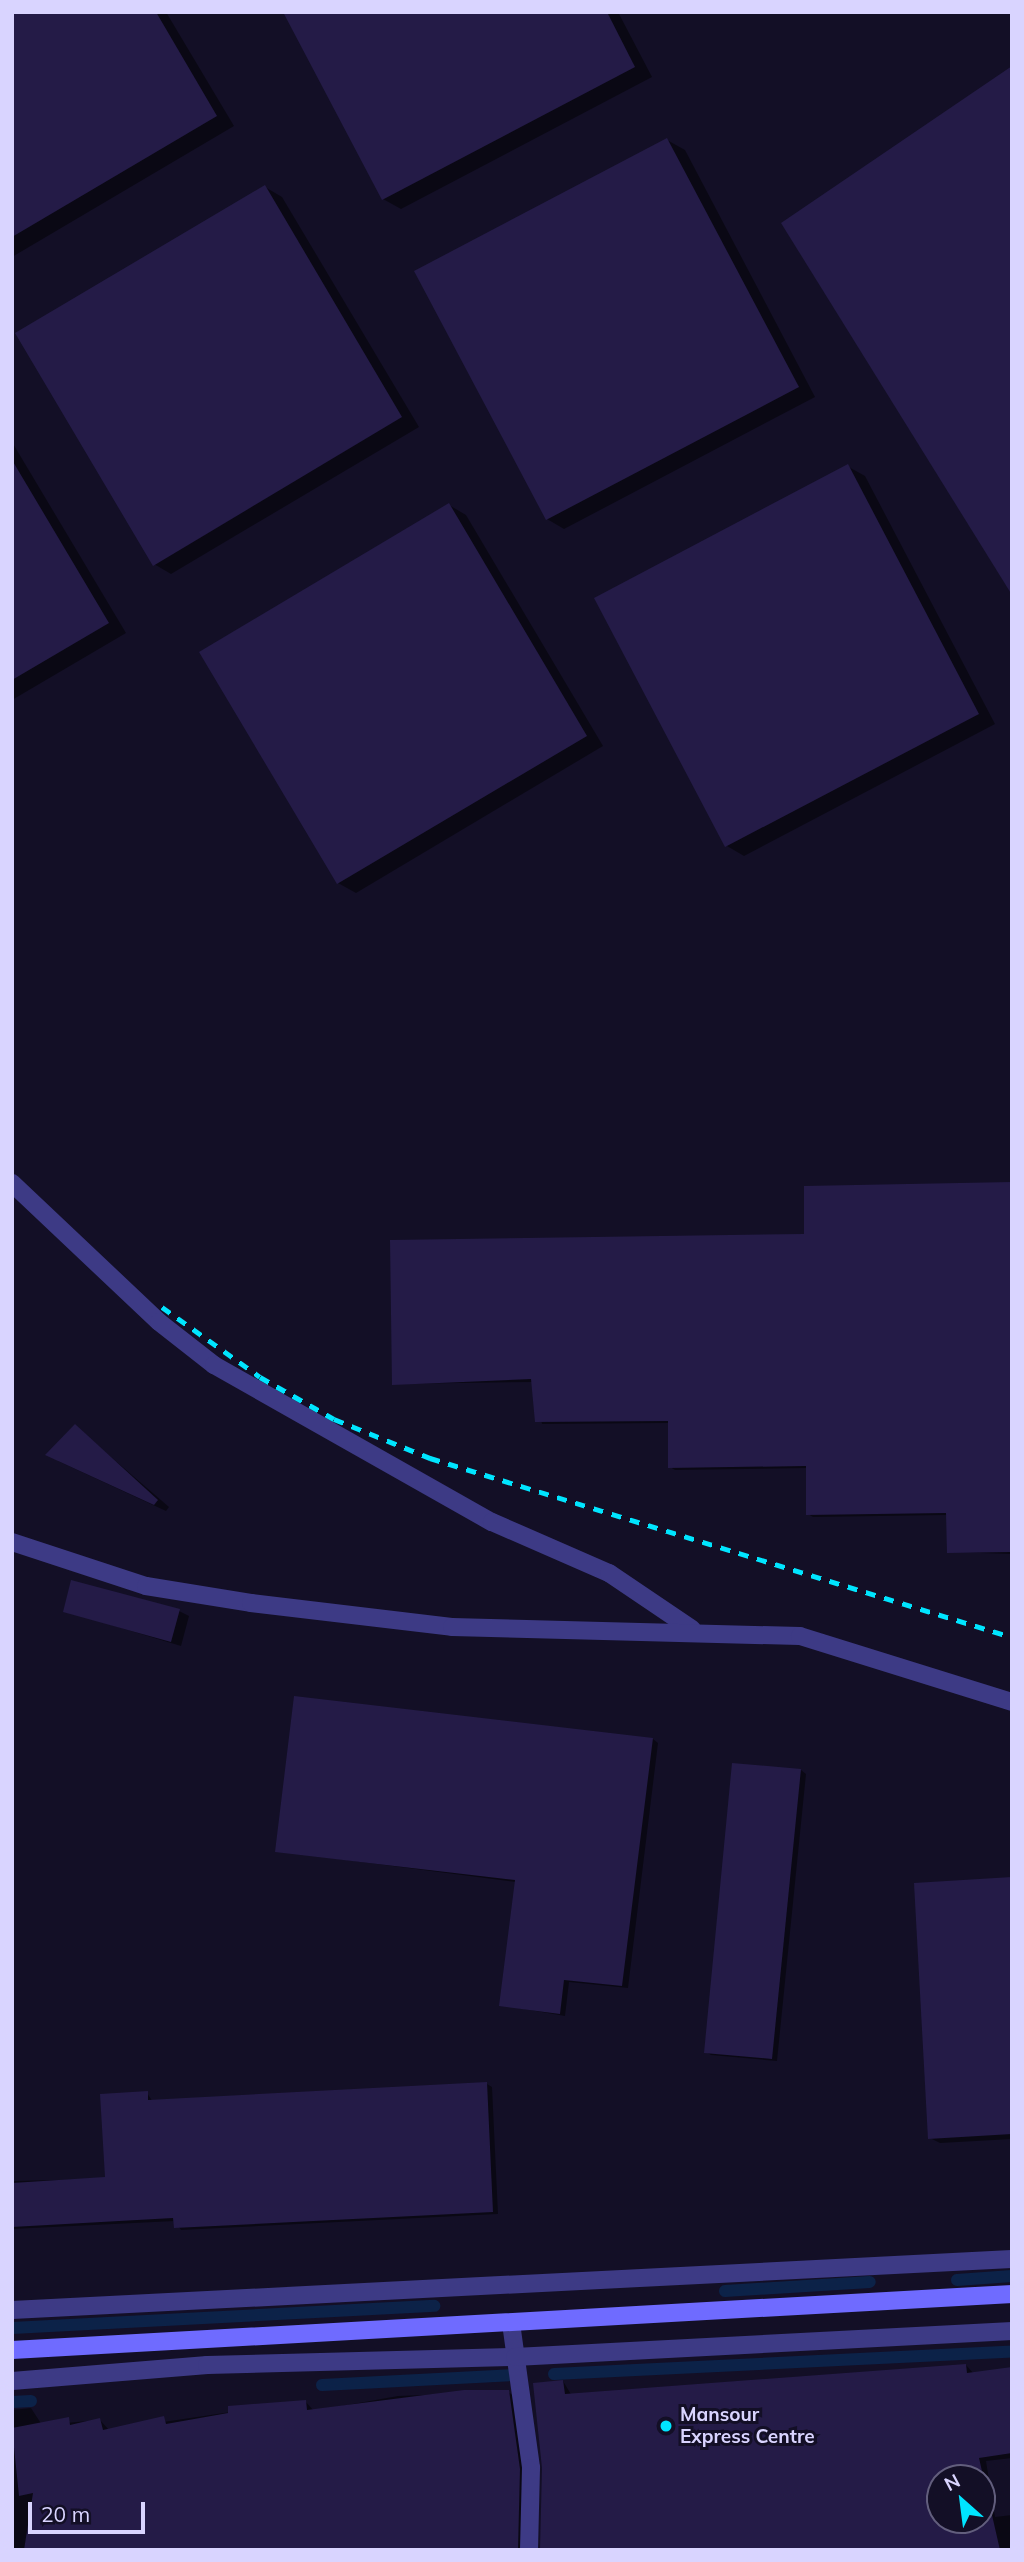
<!DOCTYPE html>
<style>
body{margin:0}
#map{position:relative;width:1024px;height:2562px;overflow:hidden;background:#130f26;font-family:Mulish,sans-serif}
div>[style]{position:absolute}
.shadow>*{inset:0;background:#0007}
.stream>*{height:12px;margin:-6px;padding:0 6px;transform-origin:6px;border-radius:6px;background:#0c2248}
.building>*{inset:0;background:#241b47}
.service>*{height:18px;margin:-9px;padding:0 9px;transform-origin:9px;border-radius:9px;background:#3d3a85}
.minor>*{height:18px;margin:-9px;padding:0 9px;transform-origin:9px;border-radius:9px;background:#3d3a85}
.secondary>*{height:18px;margin:-9px;padding:0 9px;transform-origin:9px;border-radius:9px;background:#6f6bff}
.rail>*{height:5px;margin-top:-2.5px;transform-origin:0;background:repeating-linear-gradient(90deg,#00e5ff 0 10px,transparent 0 19px)}
.dots>*{width:19px;height:19px;translate:-50% -50%;box-sizing:border-box;border:4px solid #130f26;border-radius:50%}
span{translate:-50% -50%;white-space:nowrap;text-align:center;line-height:1.15;-webkit-text-stroke:6px #130f26;paint-order:stroke}
.poi-label{font-size:19px;color:#d9d4ff;font-weight:700}
.left{translate:0 -50%;text-align:left}
.frame{position:absolute;inset:0;border:14px solid #d9d4ff;pointer-events:none}
.north{position:absolute;left:926px;top:2464px;width:70px;height:70px;box-sizing:border-box;background:#130f26;border:2px solid #625e7d;border-radius:50%;rotate:332deg;font-size:19px;font-weight:700;line-height:28px;text-align:center;color:#d9d4ff}
.north::after{content:'';display:block;margin:auto;width:24px;height:32px;background:#00e5ff;clip-path:polygon(50% 0,100% 100%,50% 72%,0 100%)}
.scale{position:absolute;left:28px;top:2502px;width:117px;height:32px;box-sizing:border-box;border:4px solid #d9d4ff;border-top:0;padding-left:9px;font-size:21px;line-height:24px;white-space:nowrap;color:#d9d4ff;-webkit-text-stroke:5px #130f26;paint-order:stroke}
</style>
<div id="map">
<div class="shadow">
<div style="clip-path:polygon(12px 12px,166px 12px,234px 126px,12px 257px)"></div>
<div style="clip-path:polygon(285px 12px,618px 12px,652px 77px,401px 209px,383px 199px)"></div>
<div style="clip-path:polygon(667px 140px,685px 150px,815px 397px,564px 529px,547px 519px)"></div>
<div style="clip-path:polygon(265px 187px,282px 197px,419px 427px,171px 574px,154px 564px)"></div>
<div style="clip-path:polygon(12px 442px,126px 633px,12px 700px)"></div>
<div style="clip-path:polygon(847px 466px,865px 476px,995px 724px,744px 856px,727px 846px)"></div>
<div style="clip-path:polygon(449px 505px,466px 515px,603px 746px,356px 893px,338px 883px)"></div>
<div style="clip-path:polygon(1012px 1184px,1012px 1554px,948px 1552px,948px 1515px,813px 1517px,808px 1514px,808px 1468px,675px 1470px,670px 1467px,670px 1423px,542px 1424px,533px 1382px,393px 1384px,806px 1236px)"></div>
<div style="clip-path:polygon(75px 1426px,169px 1507px,166px 1511px,58px 1461px)"></div>
<div style="clip-path:polygon(65px 1611px,179px 1611px,189px 1616px,181px 1646px)"></div>
<div style="clip-path:polygon(653px 1739px,658px 1743px,628px 1988px,569px 1982px,565px 2016px,501px 2005px,516px 1882px,277px 1851px)"></div>
<div style="clip-path:polygon(801px 1770px,806px 1774px,777px 2061px,711px 2055px,706px 2052px)"></div>
<div style="clip-path:polygon(1012px 1878px,1012px 2139px,940px 2143px,930px 2138px)"></div>
<div style="clip-path:polygon(487px 2084px,492px 2087px,498px 2214px,181px 2230px,175px 2221px,12px 2229px,12px 2181px,107px 2179px,147px 2093px,153px 2102px)"></div>
<div style="clip-path:polygon(evenodd,966px 2365px,974px 2374px,1012px 2369px,1012px 2458px,986px 2461px,995px 2517px,1012px 2515px,1012px 2550px,542px 2550px,563px 2381px,572px 2396px,966px 2365px,940px 2478px,982px 2478px,982px 2520px,940px 2520px,940px 2478px)"></div>
<div style="clip-path:polygon(508px 2392px,516px 2397px,527px 2474px,525px 2550px,12px 2550px,12px 2410px,31px 2408px,42px 2425px,100px 2420px,109px 2430px,305px 2401px,314px 2411px,398px 2396px)"></div>
</div>
<div class="stream">
<div style="left:957px;top:2280px;width:55px;rotate:-4.2deg"></div>
<div style="left:725px;top:2291px;width:145px;rotate:-3.6deg"></div>
<div style="left:12px;top:2328px;width:423px;rotate:-3deg"></div>
<div style="left:554px;top:2374px;width:459px;rotate:-2.8deg"></div>
<div style="left:322px;top:2385px;width:189px;rotate:-3deg"></div>
<div style="left:12px;top:2402px;width:19px;rotate:-3deg"></div>
</div>
<div class="building">
<div style="clip-path:polygon(12px 12px,156px 12px,217px 116px,12px 237px)"></div>
<div style="clip-path:polygon(283px 12px,607px 12px,635px 67px,382px 200px)"></div>
<div style="clip-path:polygon(1012px 66px,1012px 595px,781px 223px)"></div>
<div style="clip-path:polygon(667px 138px,799px 387px,546px 520px,414px 271px)"></div>
<div style="clip-path:polygon(265px 185px,402px 417px,153px 566px,15px 333px)"></div>
<div style="clip-path:polygon(12px 460px,109px 623px,12px 680px)"></div>
<div style="clip-path:polygon(848px 464px,979px 714px,725px 847px,594px 598px)"></div>
<div style="clip-path:polygon(449px 503px,587px 736px,337px 884px,199px 652px)"></div>
<div style="clip-path:polygon(1012px 1182px,1012px 1552px,947px 1553px,946px 1513px,806px 1515px,806px 1466px,668px 1468px,668px 1421px,535px 1422px,531px 1379px,392px 1385px,390px 1240px,804px 1234px,804px 1186px)"></div>
<div style="clip-path:polygon(75px 1424px,158px 1500px,154px 1505px,45px 1455px)"></div>
<div style="clip-path:polygon(71px 1580px,180px 1609px,171px 1642px,63px 1612px)"></div>
<div style="clip-path:polygon(294px 1696px,653px 1738px,622px 1986px,564px 1980px,560px 2014px,499px 2006px,515px 1880px,275px 1852px)"></div>
<div style="clip-path:polygon(732px 1763px,801px 1769px,772px 2059px,704px 2053px)"></div>
<div style="clip-path:polygon(1012px 1877px,1012px 2134px,928px 2139px,914px 1883px)"></div>
<div style="clip-path:polygon(487px 2082px,493px 2212px,174px 2228px,173px 2218px,12px 2227px,12px 2183px,105px 2177px,100px 2094px,148px 2091px,148px 2100px)"></div>
<div style="clip-path:polygon(evenodd,966px 2364px,967px 2373px,1012px 2367px,1012px 2453px,979px 2458px,1000px 2550px,540px 2550px,542px 2468px,533px 2383px,563px 2380px,565px 2394px,966px 2364px,940px 2478px,982px 2478px,982px 2520px,940px 2520px,940px 2478px)"></div>
<div style="clip-path:polygon(464px 2390px,509px 2390px,520px 2469px,518px 2550px,24px 2550px,33px 2493px,19px 2496px,12px 2428px,69px 2417px,70px 2425px,100px 2418px,103px 2430px,164px 2416px,166px 2424px,228px 2413px,228px 2406px,306px 2400px,307px 2410px)"></div>
</div>
<div class="service">
<div style="left:12px;top:1183px;width:202px;rotate:43.4deg"></div>
<div style="left:159px;top:1322px;width:70px;rotate:38deg"></div>
<div style="left:214px;top:1365px;width:319px;rotate:29.5deg"></div>
<div style="left:492px;top:1522px;width:128px;rotate:23.6deg"></div>
<div style="left:609px;top:1573px;width:100px;rotate:34deg"></div>
<div style="left:12px;top:1542px;width:141px;rotate:18.2deg"></div>
<div style="left:146px;top:1586px;width:106px;rotate:9.2deg"></div>
<div style="left:251px;top:1603px;width:202px;rotate:6.8deg"></div>
<div style="left:452px;top:1627px;width:348px;rotate:1.5deg"></div>
<div style="left:800px;top:1636px;width:222px;rotate:17.3deg"></div>
</div>
<div class="minor">
<div style="left:12px;top:2310px;width:1001px;rotate:-2.92deg"></div>
<div style="left:511px;top:2323px;width:146px;rotate:82.1deg"></div>
<div style="left:531px;top:2468px;width:82px;rotate:91.4deg"></div>
<div style="left:12px;top:2381px;width:196px;rotate:-4.7deg"></div>
<div style="left:207px;top:2365px;width:308px;rotate:-1.5deg"></div>
<div style="left:515px;top:2357px;width:498px;rotate:-3deg"></div>
</div>
<div class="secondary">
<div style="left:12px;top:2350px;width:1002px;rotate:-3.21deg"></div>
</div>
<div class="rail">
<div style="left:162px;top:1307px;width:120px;rotate:35.5deg"></div>
<div style="left:260px;top:1377px;width:85px;rotate:29.6deg"></div>
<div style="left:334px;top:1419px;width:104px;rotate:22.1deg"></div>
<div style="left:430px;top:1458px;width:609px;rotate:17.1deg"></div>
</div>
<div class="dots">
<div style="left:666px;top:2426px;background:#00e5ff"></div>
</div>
<div class="poi-label">
<span class="left" style="left:680px;top:2426px">Mansour<br>Express Centre</span>
</div>
<div class="frame"></div>
<div class="north">N</div>
<div class="scale">20 m</div>
</div>
